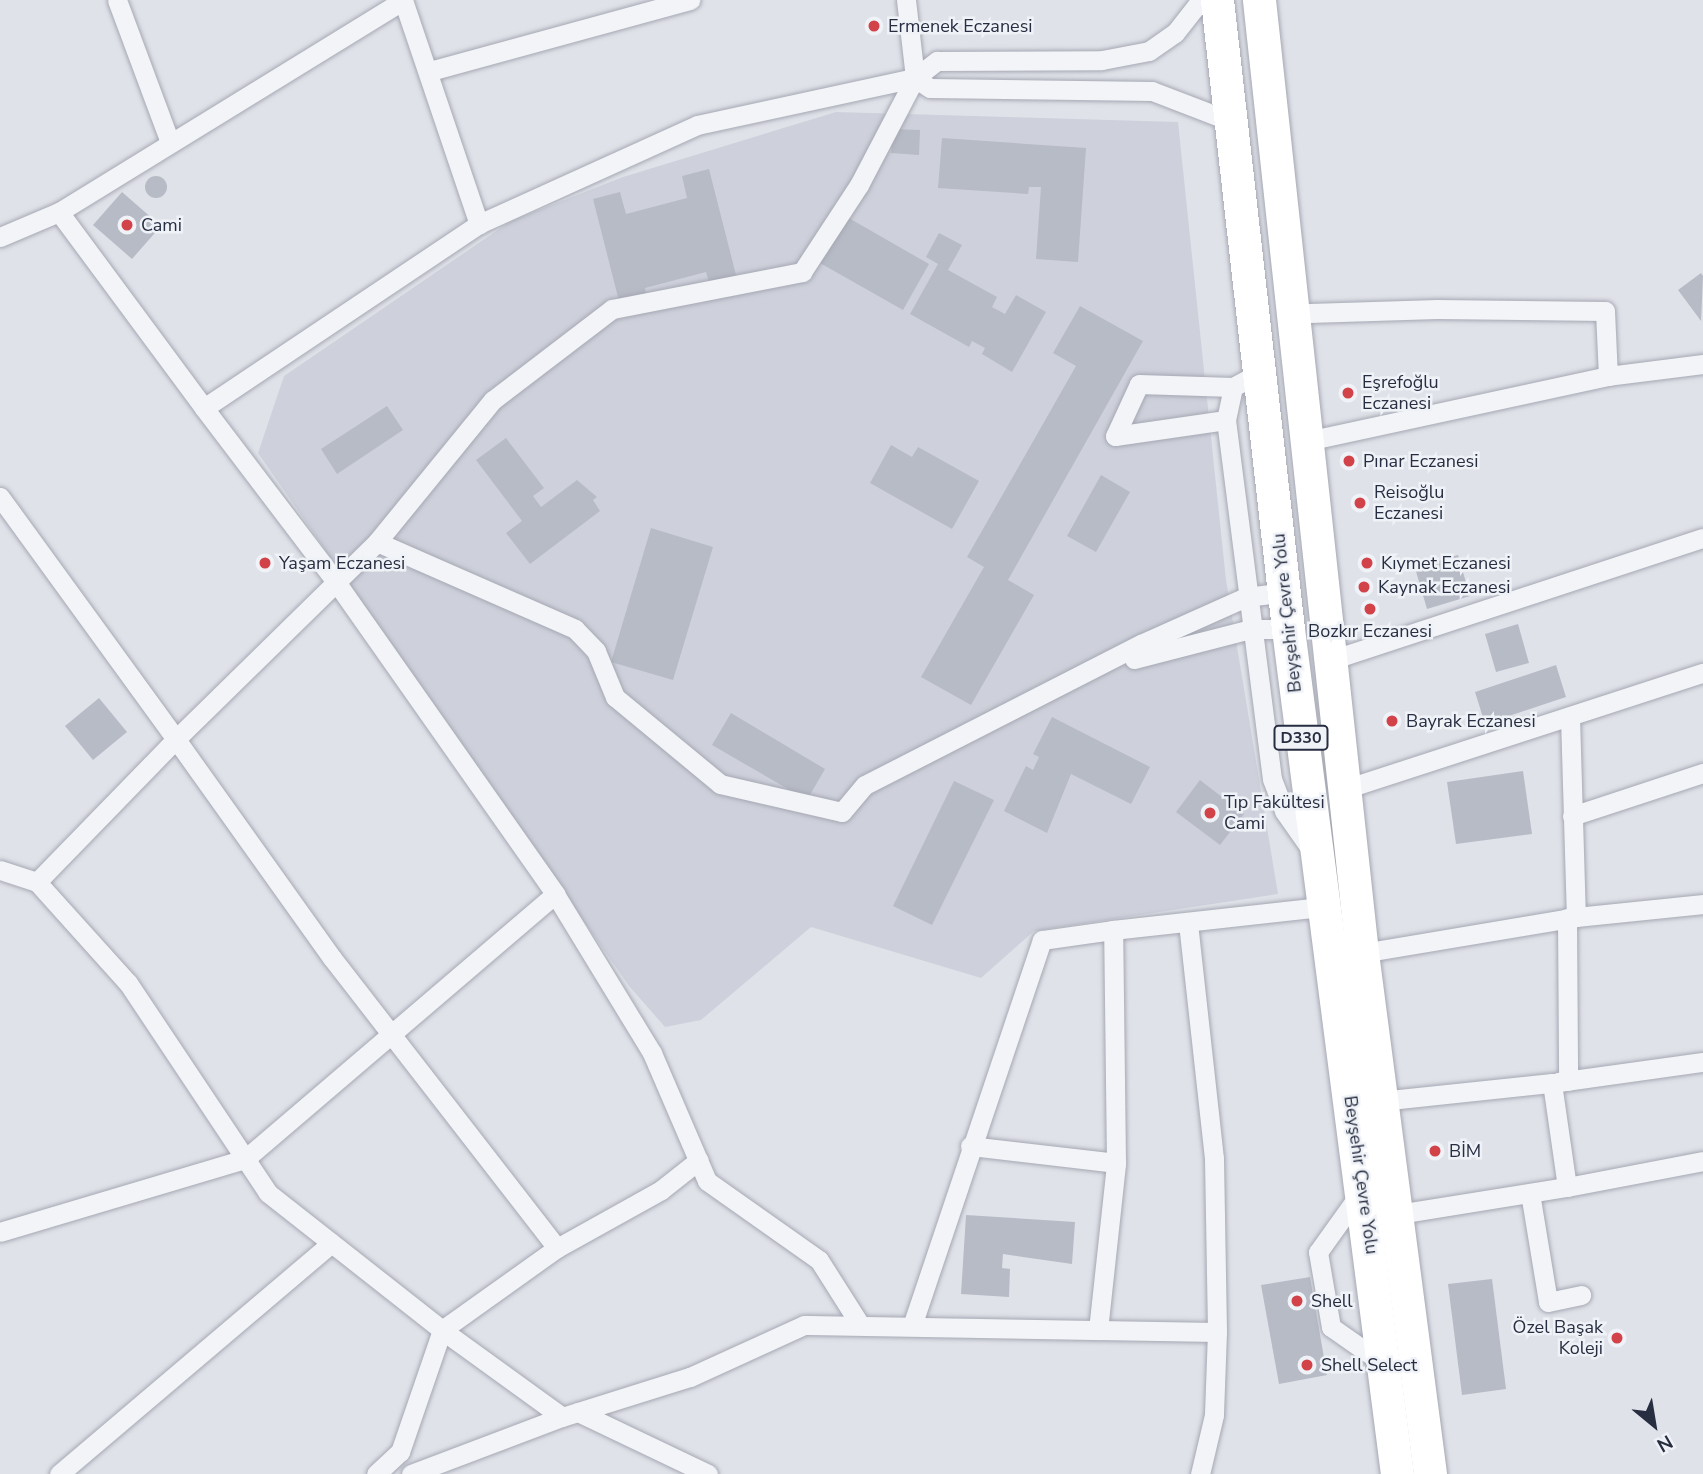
<!DOCTYPE html>
<meta charset="utf-8">
<style>
body{margin:0}
#map{position:relative;width:1703px;height:1474px;overflow:hidden;background:#e0e2e9;font-family:"Nunito Sans",sans-serif}
div>[style]{position:absolute}
.built>*{inset:0;background:#ced1db}
.building>*{inset:0;background:#b7bbc6}
.round{border-radius:50%}
.roads{filter:drop-shadow(0 0 2px #a5a8b3) drop-shadow(0 0 2px #a5a8b3)}
.street>*{height:19px;margin:-9.5px;padding:0 9.5px;transform-origin:9.5px;border-radius:9.5px;background:#f3f4f7}
.highway>*{height:33px;margin:-16.5px;padding:0 16.5px;transform-origin:16.5px;border-radius:16.5px;background:#fff}
.dots>*{width:19px;height:19px;translate:-50% -50%;box-sizing:border-box;border:4px solid #eff2f7;border-radius:50%}
span{translate:-50% -50%;white-space:nowrap;text-align:center;line-height:1.15;-webkit-text-stroke:5px #eff2f7;paint-order:stroke}
.shield-label span{padding:2px 5px;background:#eff2f7;border:2px solid;border-radius:5px;-webkit-text-stroke-width:0}
.shield-label{font-size:16px;color:#282e41;font-weight:700}
.poi-label{font-size:18px;color:#282e41}
.left{translate:0 -50%;text-align:left}
.right{translate:-100% -50%;text-align:right}
.street-label{font-size:18px;color:#282e41}
.north{position:absolute;left:1619px;top:1390px;width:70px;height:70px;-webkit-text-stroke:5px #eff2f7;paint-order:stroke;rotate:150deg;font-size:19px;font-weight:700;line-height:28px;text-align:center;color:#282e41}
.north::after{content:'';display:block;margin:auto;width:24px;height:32px;background:#282e41;clip-path:polygon(50% 0,100% 100%,50% 72%,0 100%)}
</style>
<div id="map">
<div class="built">
<div style="clip-path:polygon(836px 112px,1178px 122px,1226px 580px,1278px 894px,1034px 931px,981px 978px,811px 927px,701px 1020px,665px 1027px,629px 986px,258px 453px,284px 376px,511px 221px,623px 177px)"></div>
</div>
<div class="building">
<div style="clip-path:polygon(893px 129px,920px 130px,919px 155px,891px 153px)"></div>
<div style="clip-path:polygon(942px 138px,1086px 148px,1078px 262px,1036px 259px,1041px 187px,1029px 187px,1028px 194px,938px 188px)"></div>
<div style="clip-path:polygon(709px 169px,736px 275px,709px 282px,706px 272px,645px 288px,647px 298px,620px 305px,593px 199px,620px 192px,626px 214px,687px 198px,682px 176px)"></div>
<div class="round" style="left:145px;top:176px;width:22px;height:22px"></div>
<div style="clip-path:polygon(122px 192px,161px 226px,132px 259px,93px 225px)"></div>
<div style="clip-path:polygon(847px 217px,929px 264px,903px 310px,820px 263px)"></div>
<div style="clip-path:polygon(939px 233px,962px 245px,948px 270px,997px 297px,992px 307px,1005px 314px,1016px 295px,1046px 312px,1012px 372px,982px 354px,985px 348px,972px 341px,969px 347px,910px 314px,938px 264px,926px 257px)"></div>
<div style="clip-path:polygon(1701px 273px,1703px 276px,1701px 321px,1678px 290px)"></div>
<div style="clip-path:polygon(1080px 306px,1143px 341px,1008px 580px,1034px 595px,971px 705px,921px 677px,984px 567px,967px 557px,1076px 366px,1053px 353px)"></div>
<div style="clip-path:polygon(387px 406px,403px 430px,337px 474px,321px 449px)"></div>
<div style="clip-path:polygon(506px 438px,544px 488px,533px 496px,541px 507px,577px 480px,597px 497px,593px 500px,600px 511px,530px 564px,506px 533px,522px 521px,476px 460px)"></div>
<div style="clip-path:polygon(891px 445px,912px 457px,918px 447px,979px 481px,952px 529px,870px 483px)"></div>
<div style="clip-path:polygon(1101px 475px,1130px 492px,1096px 552px,1067px 536px)"></div>
<div style="clip-path:polygon(651px 528px,713px 547px,673px 680px,611px 662px)"></div>
<div style="clip-path:polygon(1458px 555px,1470px 596px,1427px 609px,1415px 568px)"></div>
<div style="clip-path:polygon(1518px 624px,1529px 663px,1496px 672px,1485px 634px)"></div>
<div style="clip-path:polygon(1556px 665px,1566px 697px,1485px 724px,1475px 692px)"></div>
<div style="clip-path:polygon(99px 698px,127px 732px,93px 760px,65px 726px)"></div>
<div style="clip-path:polygon(731px 713px,825px 769px,807px 800px,712px 745px)"></div>
<div style="clip-path:polygon(1052px 717px,1150px 767px,1131px 804px,1071px 774px,1047px 833px,1004px 811px,1026px 766px,1033px 770px,1039px 757px,1033px 754px)"></div>
<div style="clip-path:polygon(1523px 771px,1532px 834px,1456px 844px,1447px 782px)"></div>
<div style="clip-path:polygon(1200px 780px,1244px 814px,1220px 845px,1176px 812px)"></div>
<div style="clip-path:polygon(954px 781px,994px 800px,932px 925px,893px 906px)"></div>
<div style="clip-path:polygon(966px 1215px,1075px 1222px,1072px 1264px,1003px 1254px,1002px 1268px,1010px 1269px,1009px 1297px,961px 1294px)"></div>
<div style="clip-path:polygon(1310px 1277px,1327px 1375px,1279px 1384px,1261px 1285px)"></div>
<div style="clip-path:polygon(1492px 1279px,1506px 1389px,1462px 1395px,1448px 1284px)"></div>
</div>
<div class="roads">
<div class="street">
<div style="left:117px;top:0;width:149px;rotate:69.6deg"></div>
<div style="left:403px;top:0;width:237px;rotate:71.3deg"></div>
<div style="left:479px;top:224px;width:239px;rotate:-24.4deg"></div>
<div style="left:697px;top:125px;width:223px;rotate:-12.2deg"></div>
<div style="left:915px;top:78px;width:18px;rotate:34deg"></div>
<div style="left:930px;top:88px;width:222px;rotate:0.8deg"></div>
<div style="left:1152px;top:91px;width:84px;rotate:21deg"></div>
<div style="left:906px;top:0;width:79px;rotate:83.4deg"></div>
<div style="left:915px;top:78px;width:28px;rotate:-38deg"></div>
<div style="left:937px;top:61px;width:165px;rotate:-0.3deg"></div>
<div style="left:1102px;top:60px;width:48px;rotate:-10.8deg"></div>
<div style="left:1149px;top:51px;width:32px;rotate:-35deg"></div>
<div style="left:1175px;top:33px;width:42px;rotate:-51.8deg"></div>
<div style="left:430px;top:71px;width:270px;rotate:-15.3deg"></div>
<div style="left:59px;top:212px;width:244px;rotate:53.5deg"></div>
<div style="left:204px;top:408px;width:331px;rotate:-33.8deg"></div>
<div style="left:0;top:237px;width:64px;rotate:-23deg"></div>
<div style="left:59px;top:212px;width:404px;rotate:-31.6deg"></div>
<div style="left:1293px;top:319px;width:17px;rotate:-21deg"></div>
<div style="left:1309px;top:313px;width:128px;rotate:-1.8deg"></div>
<div style="left:1437px;top:309px;width:168px;rotate:0.7deg"></div>
<div style="left:1605px;top:311px;width:65px;rotate:87.4deg"></div>
<div style="left:1261px;top:372px;width:32px;rotate:152deg"></div>
<div style="left:1233px;top:387px;width:34px;rotate:102deg"></div>
<div style="left:1226px;top:420px;width:362px;rotate:82.7deg"></div>
<div style="left:1272px;top:779px;width:34px;rotate:69deg"></div>
<div style="left:1284px;top:811px;width:49px;rotate:55deg"></div>
<div style="left:204px;top:408px;width:215px;rotate:52.8deg"></div>
<div style="left:334px;top:579px;width:385px;rotate:54.9deg"></div>
<div style="left:555px;top:894px;width:186px;rotate:58.6deg"></div>
<div style="left:652px;top:1053px;width:139px;rotate:66.7deg"></div>
<div style="left:707px;top:1181px;width:137px;rotate:35.2deg"></div>
<div style="left:819px;top:1260px;width:75px;rotate:57.6deg"></div>
<div style="left:1115px;top:436px;width:57px;rotate:-65.2deg"></div>
<div style="left:1139px;top:384px;width:94px;rotate:1.8deg"></div>
<div style="left:1115px;top:436px;width:112px;rotate:-8.2deg"></div>
<div style="left:1307px;top:441px;width:308px;rotate:-12.2deg"></div>
<div style="left:1608px;top:376px;width:96px;rotate:-7.2deg"></div>
<div style="left:0;top:497px;width:299px;rotate:54deg"></div>
<div style="left:176px;top:739px;width:281px;rotate:-44.4deg"></div>
<div style="left:377px;top:542px;width:216px;rotate:23.7deg"></div>
<div style="left:575px;top:629px;width:30px;rotate:46deg"></div>
<div style="left:596px;top:651px;width:50px;rotate:67.6deg"></div>
<div style="left:615px;top:697px;width:136px;rotate:39.6deg"></div>
<div style="left:720px;top:784px;width:125px;rotate:12.9deg"></div>
<div style="left:842px;top:812px;width:35px;rotate:-50deg"></div>
<div style="left:865px;top:785px;width:310px;rotate:-27.1deg"></div>
<div style="left:1141px;top:644px;width:115px;rotate:-24.1deg"></div>
<div style="left:1246px;top:597px;width:39px;rotate:-7deg"></div>
<div style="left:377px;top:542px;width:183px;rotate:-50.8deg"></div>
<div style="left:493px;top:400px;width:150px;rotate:-37.4deg"></div>
<div style="left:612px;top:309px;width:194px;rotate:-11deg"></div>
<div style="left:802px;top:272px;width:104px;rotate:-56.8deg"></div>
<div style="left:859px;top:185px;width:121px;rotate:-62.4deg"></div>
<div style="left:1134px;top:659px;width:121px;rotate:-14.4deg"></div>
<div style="left:1251px;top:629px;width:37px"></div>
<div style="left:1331px;top:660px;width:391px;rotate:-18.2deg"></div>
<div style="left:1570px;top:717px;width:200px;rotate:88.3deg"></div>
<div style="left:1345px;top:789px;width:376px;rotate:-18deg"></div>
<div style="left:1572px;top:816px;width:138px;rotate:-18.2deg"></div>
<div style="left:0;top:870px;width:39px;rotate:18deg"></div>
<div style="left:1567px;top:918px;width:163px;rotate:89.6deg"></div>
<div style="left:1188px;top:923px;width:237px;rotate:83.7deg"></div>
<div style="left:1214px;top:1159px;width:173px;rotate:89deg"></div>
<div style="left:1362px;top:953px;width:217px;rotate:-9.5deg"></div>
<div style="left:1576px;top:917px;width:128px;rotate:-5.8deg"></div>
<div style="left:1558px;top:1082px;width:146px;rotate:-7.9deg"></div>
<div style="left:1380px;top:1101px;width:173px;rotate:-6deg"></div>
<div style="left:1552px;top:1083px;width:105px;rotate:81.8deg"></div>
<div style="left:1567px;top:1187px;width:138px;rotate:-10.8deg"></div>
<div style="left:970px;top:1146px;width:147px;rotate:6.6deg"></div>
<div style="left:1361px;top:1192px;width:74px;rotate:125.6deg"></div>
<div style="left:1318px;top:1252px;width:76px;rotate:80.2deg"></div>
<div style="left:1331px;top:1327px;width:65px;rotate:34.9deg"></div>
<div style="left:1530px;top:1193px;width:110px;rotate:80.6deg"></div>
<div style="left:1548px;top:1302px;width:34px;rotate:-12deg"></div>
<div style="left:1398px;top:1214px;width:171px;rotate:-9.1deg"></div>
<div style="left:0;top:1232px;width:256px;rotate:-16.6deg"></div>
<div style="left:245px;top:1159px;width:408px;rotate:-40.5deg"></div>
<div style="left:557px;top:1248px;width:119px;rotate:-29.1deg"></div>
<div style="left:661px;top:1190px;width:48px;rotate:-38.3deg"></div>
<div style="left:913px;top:1323px;width:404px;rotate:-71.4deg"></div>
<div style="left:1042px;top:940px;width:72px;rotate:-8deg"></div>
<div style="left:1098px;top:1330px;width:119px;rotate:1deg"></div>
<div style="left:1217px;top:1332px;width:83px;rotate:92.1deg"></div>
<div style="left:1214px;top:1415px;width:61px;rotate:103.3deg"></div>
<div style="left:578px;top:1412px;width:144px;rotate:25.5deg"></div>
<div style="left:59px;top:1474px;width:357px;rotate:-40.3deg"></div>
<div style="left:376px;top:1474px;width:33px;rotate:-43deg"></div>
<div style="left:400px;top:1452px;width:129px;rotate:-71deg"></div>
<div style="left:442px;top:1330px;width:141px;rotate:-35.5deg"></div>
<div style="left:557px;top:1248px;width:367px;rotate:-127.8deg"></div>
<div style="left:332px;top:958px;width:269px;rotate:-125.5deg"></div>
<div style="left:176px;top:739px;width:199px;rotate:134.2deg"></div>
<div style="left:37px;top:882px;width:136px;rotate:48deg"></div>
<div style="left:128px;top:983px;width:252px;rotate:56.3deg"></div>
<div style="left:268px;top:1193px;width:221px;rotate:38.2deg"></div>
<div style="left:442px;top:1330px;width:148px;rotate:35.9deg"></div>
<div style="left:562px;top:1417px;width:134px;rotate:-17.4deg"></div>
<div style="left:690px;top:1377px;width:125px;rotate:-24.5deg"></div>
<div style="left:804px;top:1325px;width:294px;rotate:1deg"></div>
<div style="left:1098px;top:1330px;width:168px;rotate:-83.8deg"></div>
<div style="left:1116px;top:1163px;width:233px;rotate:-90.7deg"></div>
<div style="left:1113px;top:930px;width:211px;rotate:-6.3deg"></div>
<div style="left:411px;top:1474px;width:161px;rotate:-20.7deg"></div>
</div>
<div class="highway">
<div style="left:1217px;top:0;width:633px;rotate:83.56deg"></div>
<div style="left:1288px;top:629px;width:852px;rotate:82.65deg"></div>
<div style="left:1259px;top:0;width:959px;rotate:83.83deg"></div>
<div style="left:1362px;top:953px;width:525px;rotate:82.56deg"></div>
</div>
</div>
<div class="dots">
<div style="left:874px;top:26px;background:#d14249"></div>
<div style="left:127px;top:225px;background:#d14249"></div>
<div style="left:1348px;top:393px;background:#d14249"></div>
<div style="left:1349px;top:461px;background:#d14249"></div>
<div style="left:1360px;top:503px;background:#d14249"></div>
<div style="left:265px;top:563px;background:#d14249"></div>
<div style="left:1367px;top:563px;background:#d14249"></div>
<div style="left:1364px;top:587px;background:#d14249"></div>
<div style="left:1370px;top:609px;background:#d14249"></div>
<div style="left:1392px;top:721px;background:#d14249"></div>
<div style="left:1210px;top:813px;background:#d14249"></div>
<div style="left:1435px;top:1151px;background:#d14249"></div>
<div style="left:1297px;top:1301px;background:#d14249"></div>
<div style="left:1617px;top:1338px;background:#d14249"></div>
<div style="left:1307px;top:1365px;background:#d14249"></div>
</div>
<div class="shield-label">
<span style="left:1301px;top:738px">D330</span>
</div>
<div class="poi-label">
<span class="left" style="left:888px;top:26px">Ermenek Eczanesi</span>
<span class="left" style="left:141px;top:225px">Cami</span>
<span class="left" style="left:1362px;top:393px">Eşrefoğlu<br>Eczanesi</span>
<span class="left" style="left:1363px;top:461px">Pınar Eczanesi</span>
<span class="left" style="left:1374px;top:503px">Reisoğlu<br>Eczanesi</span>
<span class="left" style="left:279px;top:563px">Yaşam Eczanesi</span>
<span class="left" style="left:1381px;top:563px">Kıymet Eczanesi</span>
<span class="left" style="left:1378px;top:587px">Kaynak Eczanesi</span>
<span style="left:1370px;top:631px">Bozkır Eczanesi</span>
<span class="left" style="left:1406px;top:721px">Bayrak Eczanesi</span>
<span class="left" style="left:1224px;top:813px">Tıp Fakültesi<br>Cami</span>
<span class="left" style="left:1449px;top:1151px">BİM</span>
<span class="left" style="left:1311px;top:1301px">Shell</span>
<span class="right" style="left:1603px;top:1338px">Özel Başak<br>Koleji</span>
<span class="left" style="left:1321px;top:1365px">Shell Select</span>
</div>
<div class="street-label">
<span style="left:1287px;top:613px;rotate:-96deg">Beyşehir Çevre Yolu</span>
<span style="left:1361px;top:1175px;rotate:82deg">Beyşehir Çevre Yolu</span>
</div>
<div class="north">N</div>
</div>
